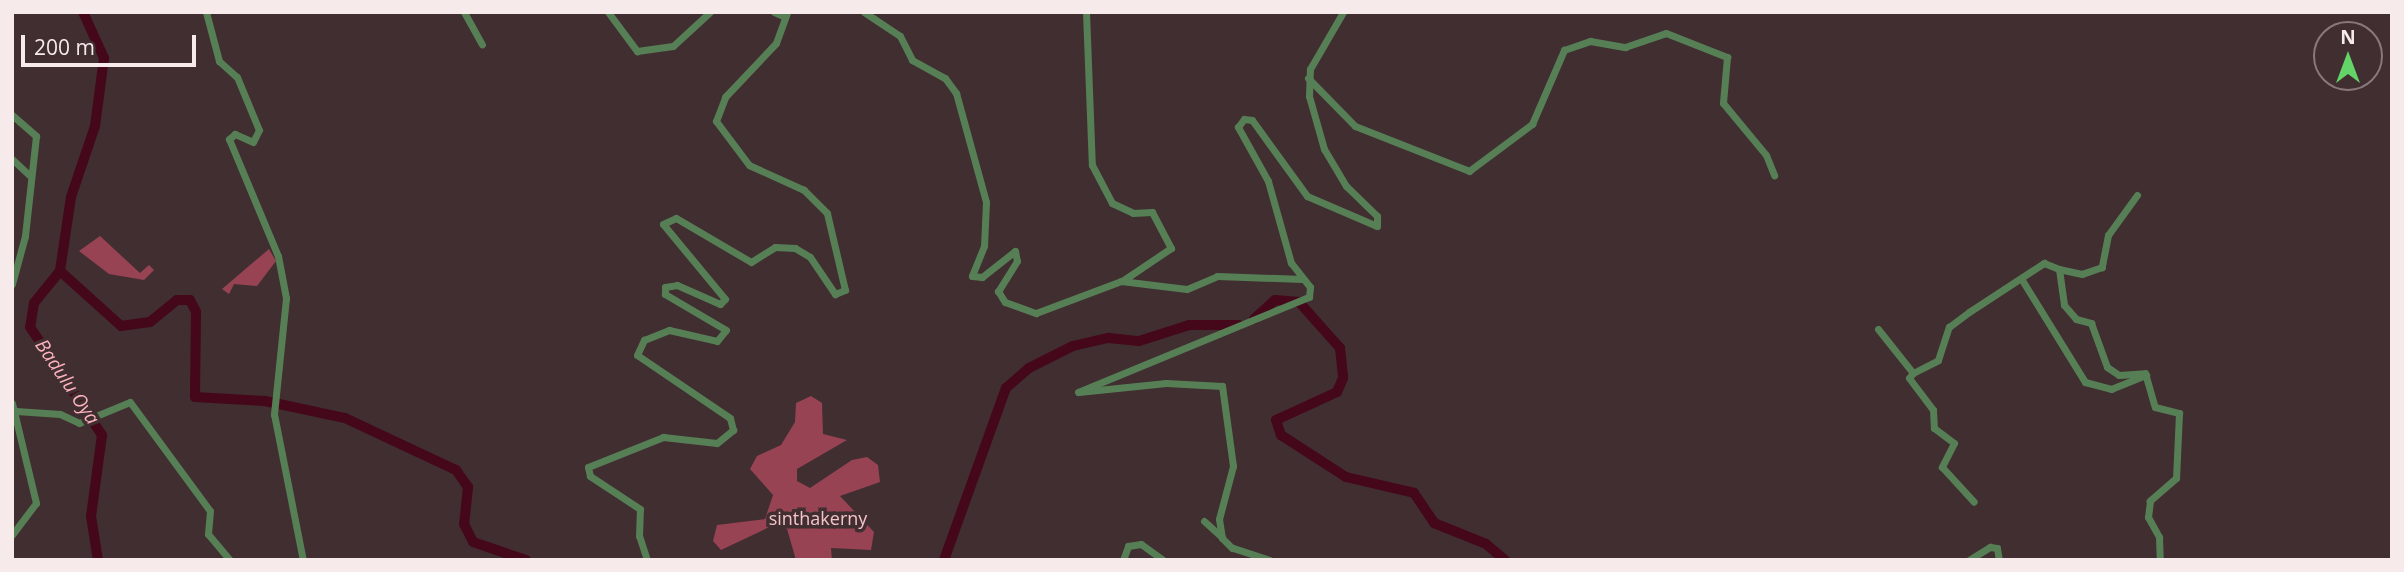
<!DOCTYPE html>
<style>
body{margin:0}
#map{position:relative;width:2404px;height:572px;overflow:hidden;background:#402e30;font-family:"Open Sans",sans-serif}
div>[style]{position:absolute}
.forest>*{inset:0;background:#974354}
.river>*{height:10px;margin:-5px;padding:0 5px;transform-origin:5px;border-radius:5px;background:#45071a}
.minor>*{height:7px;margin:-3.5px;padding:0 3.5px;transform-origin:3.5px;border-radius:3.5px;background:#567f56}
span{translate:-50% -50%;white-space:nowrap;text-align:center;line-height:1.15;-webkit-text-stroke:7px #402e30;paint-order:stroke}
.park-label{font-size:18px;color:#f5c3ca}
.water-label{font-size:19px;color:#fcb3be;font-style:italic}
.frame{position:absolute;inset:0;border:14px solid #f6eaeb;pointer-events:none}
.north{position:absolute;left:2313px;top:21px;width:70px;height:70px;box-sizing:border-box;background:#402e30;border:2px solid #89797b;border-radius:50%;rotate:0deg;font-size:19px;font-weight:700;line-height:28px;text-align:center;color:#f6eaeb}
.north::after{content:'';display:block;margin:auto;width:24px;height:32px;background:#63d468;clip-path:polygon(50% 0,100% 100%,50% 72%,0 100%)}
.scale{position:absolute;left:21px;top:35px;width:175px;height:32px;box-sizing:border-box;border:4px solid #f6eaeb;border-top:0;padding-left:9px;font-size:21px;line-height:24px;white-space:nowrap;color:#f6eaeb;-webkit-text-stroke:5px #402e30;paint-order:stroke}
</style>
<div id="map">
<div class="forest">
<div style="clip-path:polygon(100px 236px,140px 273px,149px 265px,154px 270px,144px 280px,109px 274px,79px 251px)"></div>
<div style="clip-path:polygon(269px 249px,276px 261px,257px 286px,234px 284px,229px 294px,222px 289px)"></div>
<div style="clip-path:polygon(811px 396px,822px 403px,823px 434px,847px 440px,797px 469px,797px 481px,810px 488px,852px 460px,867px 457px,878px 465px,880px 482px,840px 496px,874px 532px,871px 550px,831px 548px,832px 560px,796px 560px,787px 529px,776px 524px,721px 550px,713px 541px,717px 525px,765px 519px,773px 495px,750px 469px,757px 456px,781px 445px,795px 422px,796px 403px)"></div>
</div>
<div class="river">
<div style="left:83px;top:12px;width:51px;rotate:65.5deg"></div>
<div style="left:104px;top:58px;width:69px;rotate:97.5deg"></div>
<div style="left:95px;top:126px;width:75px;rotate:108.7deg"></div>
<div style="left:71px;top:197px;width:75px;rotate:98.5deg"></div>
<div style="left:60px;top:271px;width:41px;rotate:129.1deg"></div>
<div style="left:34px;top:303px;width:24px;rotate:99deg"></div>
<div style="left:30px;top:327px;width:130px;rotate:56.3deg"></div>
<div style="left:102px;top:435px;width:82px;rotate:97.7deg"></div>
<div style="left:91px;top:516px;width:45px;rotate:81deg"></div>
<div style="left:60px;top:271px;width:82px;rotate:42deg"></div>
<div style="left:121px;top:326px;width:29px;rotate:-8deg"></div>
<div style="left:150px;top:322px;width:35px;rotate:-39deg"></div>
<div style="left:177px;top:300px;width:13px"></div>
<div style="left:190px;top:300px;width:13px;rotate:63deg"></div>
<div style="left:196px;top:312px;width:85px;rotate:90.7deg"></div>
<div style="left:195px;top:397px;width:70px;rotate:3.3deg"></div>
<div style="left:265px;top:401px;width:82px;rotate:12deg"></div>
<div style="left:345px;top:418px;width:123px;rotate:25.1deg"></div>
<div style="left:456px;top:470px;width:21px;rotate:55deg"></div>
<div style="left:468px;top:487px;width:37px;rotate:96deg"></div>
<div style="left:464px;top:524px;width:20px;rotate:63deg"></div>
<div style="left:473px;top:542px;width:56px;rotate:18.8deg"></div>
<div style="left:1254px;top:319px;width:28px;rotate:-42deg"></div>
<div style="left:1275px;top:300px;width:24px;rotate:5deg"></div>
<div style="left:1299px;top:302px;width:62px;rotate:48.3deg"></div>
<div style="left:1340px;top:348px;width:30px;rotate:84deg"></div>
<div style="left:1343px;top:378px;width:15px;rotate:113deg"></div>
<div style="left:1337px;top:392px;width:67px;rotate:155.3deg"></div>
<div style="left:1276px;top:420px;width:16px;rotate:72deg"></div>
<div style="left:1281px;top:435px;width:77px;rotate:32.9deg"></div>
<div style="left:1346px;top:477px;width:70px;rotate:13.2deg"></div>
<div style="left:1414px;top:493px;width:36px;rotate:56deg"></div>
<div style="left:1434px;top:523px;width:56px;rotate:22deg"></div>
<div style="left:1486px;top:544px;width:25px;rotate:40deg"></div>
<div style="left:944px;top:560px;width:183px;rotate:-70.2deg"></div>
<div style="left:1006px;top:388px;width:30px;rotate:-41deg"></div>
<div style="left:1029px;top:368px;width:49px;rotate:-26.6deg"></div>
<div style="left:1073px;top:346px;width:37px;rotate:-13deg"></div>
<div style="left:1109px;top:338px;width:30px;rotate:6deg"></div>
<div style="left:1139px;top:341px;width:52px;rotate:-17.7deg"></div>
<div style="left:1189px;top:325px;width:50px"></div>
</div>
<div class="minor">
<div style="left:206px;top:12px;width:51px;rotate:75.1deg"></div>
<div style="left:219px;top:61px;width:24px;rotate:42deg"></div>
<div style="left:237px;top:77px;width:57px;rotate:67.5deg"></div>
<div style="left:259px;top:130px;width:13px;rotate:117deg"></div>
<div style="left:253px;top:142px;width:20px;rotate:-156deg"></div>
<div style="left:235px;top:134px;width:8px;rotate:140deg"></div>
<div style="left:229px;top:139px;width:127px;rotate:67.3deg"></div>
<div style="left:278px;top:256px;width:43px;rotate:79.2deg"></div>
<div style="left:286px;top:298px;width:117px;rotate:95.9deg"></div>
<div style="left:274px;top:414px;width:149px;rotate:78.8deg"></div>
<div style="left:464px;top:12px;width:37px;rotate:61deg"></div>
<div style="left:608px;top:12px;width:49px;rotate:53.4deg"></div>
<div style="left:637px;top:51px;width:36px;rotate:-8deg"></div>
<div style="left:673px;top:46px;width:50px;rotate:-42.6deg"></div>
<div style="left:774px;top:12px;width:12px;rotate:24deg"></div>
<div style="left:864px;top:12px;width:43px;rotate:33.7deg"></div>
<div style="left:900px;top:36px;width:27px;rotate:63deg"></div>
<div style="left:912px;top:60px;width:38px;rotate:29deg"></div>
<div style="left:945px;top:78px;width:19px;rotate:54deg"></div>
<div style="left:956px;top:93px;width:113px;rotate:74.6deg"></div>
<div style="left:986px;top:202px;width:44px;rotate:92.6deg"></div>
<div style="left:984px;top:246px;width:32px;rotate:112deg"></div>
<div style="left:972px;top:276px;width:10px;rotate:6deg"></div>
<div style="left:982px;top:277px;width:42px;rotate:-38.2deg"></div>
<div style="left:1015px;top:251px;width:10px;rotate:79deg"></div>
<div style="left:1017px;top:261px;width:36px;rotate:122deg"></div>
<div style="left:998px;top:291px;width:13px;rotate:58deg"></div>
<div style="left:1005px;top:302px;width:33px;rotate:20deg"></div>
<div style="left:1036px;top:313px;width:91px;rotate:-20.6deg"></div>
<div style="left:1121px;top:281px;width:66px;rotate:6.9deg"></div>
<div style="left:1187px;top:289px;width:33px;rotate:-23deg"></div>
<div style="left:1217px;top:276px;width:85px;rotate:2deg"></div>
<div style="left:1086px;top:12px;width:153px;rotate:87.8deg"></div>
<div style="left:1092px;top:165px;width:43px;rotate:62.2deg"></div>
<div style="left:1112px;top:203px;width:23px;rotate:25deg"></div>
<div style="left:1133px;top:213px;width:19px;rotate:-3deg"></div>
<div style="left:1152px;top:212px;width:41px;rotate:62.2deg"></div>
<div style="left:1171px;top:248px;width:59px;rotate:146deg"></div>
<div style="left:1308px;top:78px;width:67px;rotate:45.6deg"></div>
<div style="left:1355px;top:126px;width:123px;rotate:21.5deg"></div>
<div style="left:1469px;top:171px;width:79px;rotate:-36.7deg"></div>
<div style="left:1532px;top:124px;width:81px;rotate:-66.6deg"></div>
<div style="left:1564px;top:50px;width:28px;rotate:-19deg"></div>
<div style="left:1590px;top:41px;width:36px;rotate:10deg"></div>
<div style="left:1625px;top:47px;width:43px;rotate:-18.9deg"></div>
<div style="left:1666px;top:33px;width:66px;rotate:21.5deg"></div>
<div style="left:1727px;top:57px;width:46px;rotate:95deg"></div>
<div style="left:1723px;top:103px;width:67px;rotate:50.4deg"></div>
<div style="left:1766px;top:155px;width:22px;rotate:68deg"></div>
<div style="left:12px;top:115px;width:32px;rotate:41deg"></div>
<div style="left:36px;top:136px;width:101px;rotate:96.3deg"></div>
<div style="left:25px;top:236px;width:50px;rotate:105.2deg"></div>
<div style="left:12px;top:159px;width:26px;rotate:43deg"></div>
<div style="left:2137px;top:195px;width:49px;rotate:125.9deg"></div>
<div style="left:2108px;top:235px;width:33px;rotate:101deg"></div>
<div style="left:2102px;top:267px;width:21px;rotate:161deg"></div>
<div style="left:2082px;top:274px;width:24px;rotate:-168deg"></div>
<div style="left:2059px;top:269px;width:36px;rotate:82deg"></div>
<div style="left:2064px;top:305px;width:18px;rotate:49deg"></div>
<div style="left:2076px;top:319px;width:16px;rotate:15deg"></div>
<div style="left:2091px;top:323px;width:47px;rotate:70deg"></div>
<div style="left:2107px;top:367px;width:14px;rotate:34deg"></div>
<div style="left:2119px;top:375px;width:26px;rotate:-4deg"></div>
<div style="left:2145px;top:373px;width:35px;rotate:74deg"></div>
<div style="left:2155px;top:407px;width:25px;rotate:14deg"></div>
<div style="left:2179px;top:413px;width:65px;rotate:92.6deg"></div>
<div style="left:2176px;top:478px;width:35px;rotate:139deg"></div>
<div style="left:2150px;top:501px;width:16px;rotate:97deg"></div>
<div style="left:2148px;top:517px;width:23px;rotate:61deg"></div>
<div style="left:2159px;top:537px;width:23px;rotate:88deg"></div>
<div style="left:2022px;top:280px;width:120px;rotate:58.3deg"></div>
<div style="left:2085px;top:382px;width:27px;rotate:15deg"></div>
<div style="left:2111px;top:389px;width:38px;rotate:-22deg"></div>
<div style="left:1878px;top:329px;width:56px;rotate:51.5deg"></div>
<div style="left:1913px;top:373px;width:28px;rotate:-27deg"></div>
<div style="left:1938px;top:360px;width:35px;rotate:-72deg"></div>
<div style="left:1949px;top:327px;width:25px;rotate:-37deg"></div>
<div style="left:1969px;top:312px;width:90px;rotate:-33.2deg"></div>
<div style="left:2044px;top:263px;width:16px;rotate:22deg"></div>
<div style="left:1913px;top:373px;width:6px;rotate:129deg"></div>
<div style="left:1909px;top:378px;width:40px;rotate:53deg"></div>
<div style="left:1933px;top:410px;width:18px;rotate:87deg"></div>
<div style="left:1934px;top:428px;width:25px;rotate:37deg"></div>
<div style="left:1954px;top:443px;width:27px;rotate:117deg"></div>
<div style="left:1942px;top:467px;width:47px;rotate:47.6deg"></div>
<div style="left:12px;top:403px;width:103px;rotate:76.5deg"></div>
<div style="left:36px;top:503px;width:40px;rotate:127deg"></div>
<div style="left:16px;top:411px;width:44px;rotate:3.9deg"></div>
<div style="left:60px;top:414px;width:21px;rotate:25deg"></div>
<div style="left:79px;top:423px;width:55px;rotate:-22.4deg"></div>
<div style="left:130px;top:402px;width:135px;rotate:53.7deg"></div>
<div style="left:210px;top:511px;width:23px;rotate:95deg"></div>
<div style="left:208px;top:534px;width:34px;rotate:50deg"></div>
<div style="left:1204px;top:521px;width:24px;rotate:42deg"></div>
<div style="left:647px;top:560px;width:25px;rotate:-108deg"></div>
<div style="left:639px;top:536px;width:27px;rotate:-88deg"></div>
<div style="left:640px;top:509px;width:60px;rotate:-146.6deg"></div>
<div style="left:590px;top:476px;width:9px;rotate:-103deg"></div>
<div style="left:588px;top:467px;width:81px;rotate:-21.8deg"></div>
<div style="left:663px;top:437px;width:54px;rotate:6.3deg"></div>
<div style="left:717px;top:443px;width:21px;rotate:-39deg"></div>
<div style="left:733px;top:430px;width:12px;rotate:-104deg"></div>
<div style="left:730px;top:418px;width:112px;rotate:-145.9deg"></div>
<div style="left:637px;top:355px;width:17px;rotate:-65deg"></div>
<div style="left:644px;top:340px;width:27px;rotate:-22deg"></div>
<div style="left:669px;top:330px;width:49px;rotate:12.9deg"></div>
<div style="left:717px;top:341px;width:14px;rotate:-51deg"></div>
<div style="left:726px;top:330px;width:71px;rotate:-149.5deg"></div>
<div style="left:665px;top:294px;width:7px;rotate:-90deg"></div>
<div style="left:665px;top:287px;width:12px;rotate:-9deg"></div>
<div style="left:677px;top:285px;width:47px;rotate:23.8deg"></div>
<div style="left:720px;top:304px;width:7px;rotate:-45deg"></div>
<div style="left:725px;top:299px;width:97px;rotate:-129.6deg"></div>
<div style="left:663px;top:224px;width:14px;rotate:-25deg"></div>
<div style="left:676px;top:218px;width:87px;rotate:30.4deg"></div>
<div style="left:751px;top:262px;width:28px;rotate:-32deg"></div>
<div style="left:775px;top:247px;width:20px;rotate:3deg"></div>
<div style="left:795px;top:248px;width:17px;rotate:31deg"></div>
<div style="left:810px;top:257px;width:45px;rotate:56deg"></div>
<div style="left:835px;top:294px;width:11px;rotate:-22deg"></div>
<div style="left:845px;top:290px;width:79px;rotate:-103.2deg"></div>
<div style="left:827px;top:213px;width:33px;rotate:-135deg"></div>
<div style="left:804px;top:190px;width:60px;rotate:-155.6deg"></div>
<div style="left:749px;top:165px;width:55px;rotate:-126.9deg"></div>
<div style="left:716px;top:121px;width:26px;rotate:-69deg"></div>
<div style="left:725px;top:97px;width:74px;rotate:-46.6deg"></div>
<div style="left:776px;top:43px;width:33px;rotate:-70deg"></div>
<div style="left:1123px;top:560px;width:15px;rotate:-70deg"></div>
<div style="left:1128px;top:546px;width:13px;rotate:-9deg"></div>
<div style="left:1141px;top:544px;width:27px;rotate:36deg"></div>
<div style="left:1270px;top:560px;width:40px;rotate:-162deg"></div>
<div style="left:1232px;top:548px;width:14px;rotate:-135deg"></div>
<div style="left:1222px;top:538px;width:19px;rotate:-99deg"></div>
<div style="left:1219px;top:519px;width:55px;rotate:-75.2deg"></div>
<div style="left:1233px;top:466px;width:81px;rotate:-97.8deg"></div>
<div style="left:1222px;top:386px;width:56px;rotate:-176.9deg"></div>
<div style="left:1166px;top:383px;width:88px;rotate:174.2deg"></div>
<div style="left:1078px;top:392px;width:250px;rotate:-22.4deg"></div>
<div style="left:1309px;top:297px;width:10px;rotate:-84deg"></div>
<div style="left:1310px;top:287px;width:31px;rotate:-128deg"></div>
<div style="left:1291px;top:263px;width:85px;rotate:-105.7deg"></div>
<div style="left:1268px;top:181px;width:62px;rotate:-119.1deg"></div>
<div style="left:1238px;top:127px;width:10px;rotate:-53deg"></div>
<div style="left:1244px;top:119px;width:8px;rotate:7deg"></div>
<div style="left:1252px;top:120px;width:94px;rotate:54.1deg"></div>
<div style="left:1307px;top:196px;width:76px;rotate:23.2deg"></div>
<div style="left:1377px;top:226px;width:10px;rotate:-90deg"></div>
<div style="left:1377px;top:216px;width:43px;rotate:-135.9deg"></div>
<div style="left:1346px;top:186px;width:43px;rotate:-120.7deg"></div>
<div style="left:1324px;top:149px;width:55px;rotate:-105.8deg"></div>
<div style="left:1309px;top:96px;width:27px;rotate:-88deg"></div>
<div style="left:1310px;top:69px;width:66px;rotate:-59.9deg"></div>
<div style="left:1969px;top:560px;width:25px;rotate:-32deg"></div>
<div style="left:1990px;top:547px;width:7px;rotate:8deg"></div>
<div style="left:1997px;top:548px;width:12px;rotate:81deg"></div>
</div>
<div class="park-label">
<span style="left:818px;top:518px">sinthakerny</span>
</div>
<div class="water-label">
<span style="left:67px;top:382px;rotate:56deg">Badulu Oya</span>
</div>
<div class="frame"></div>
<div class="north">N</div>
<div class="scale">200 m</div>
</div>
